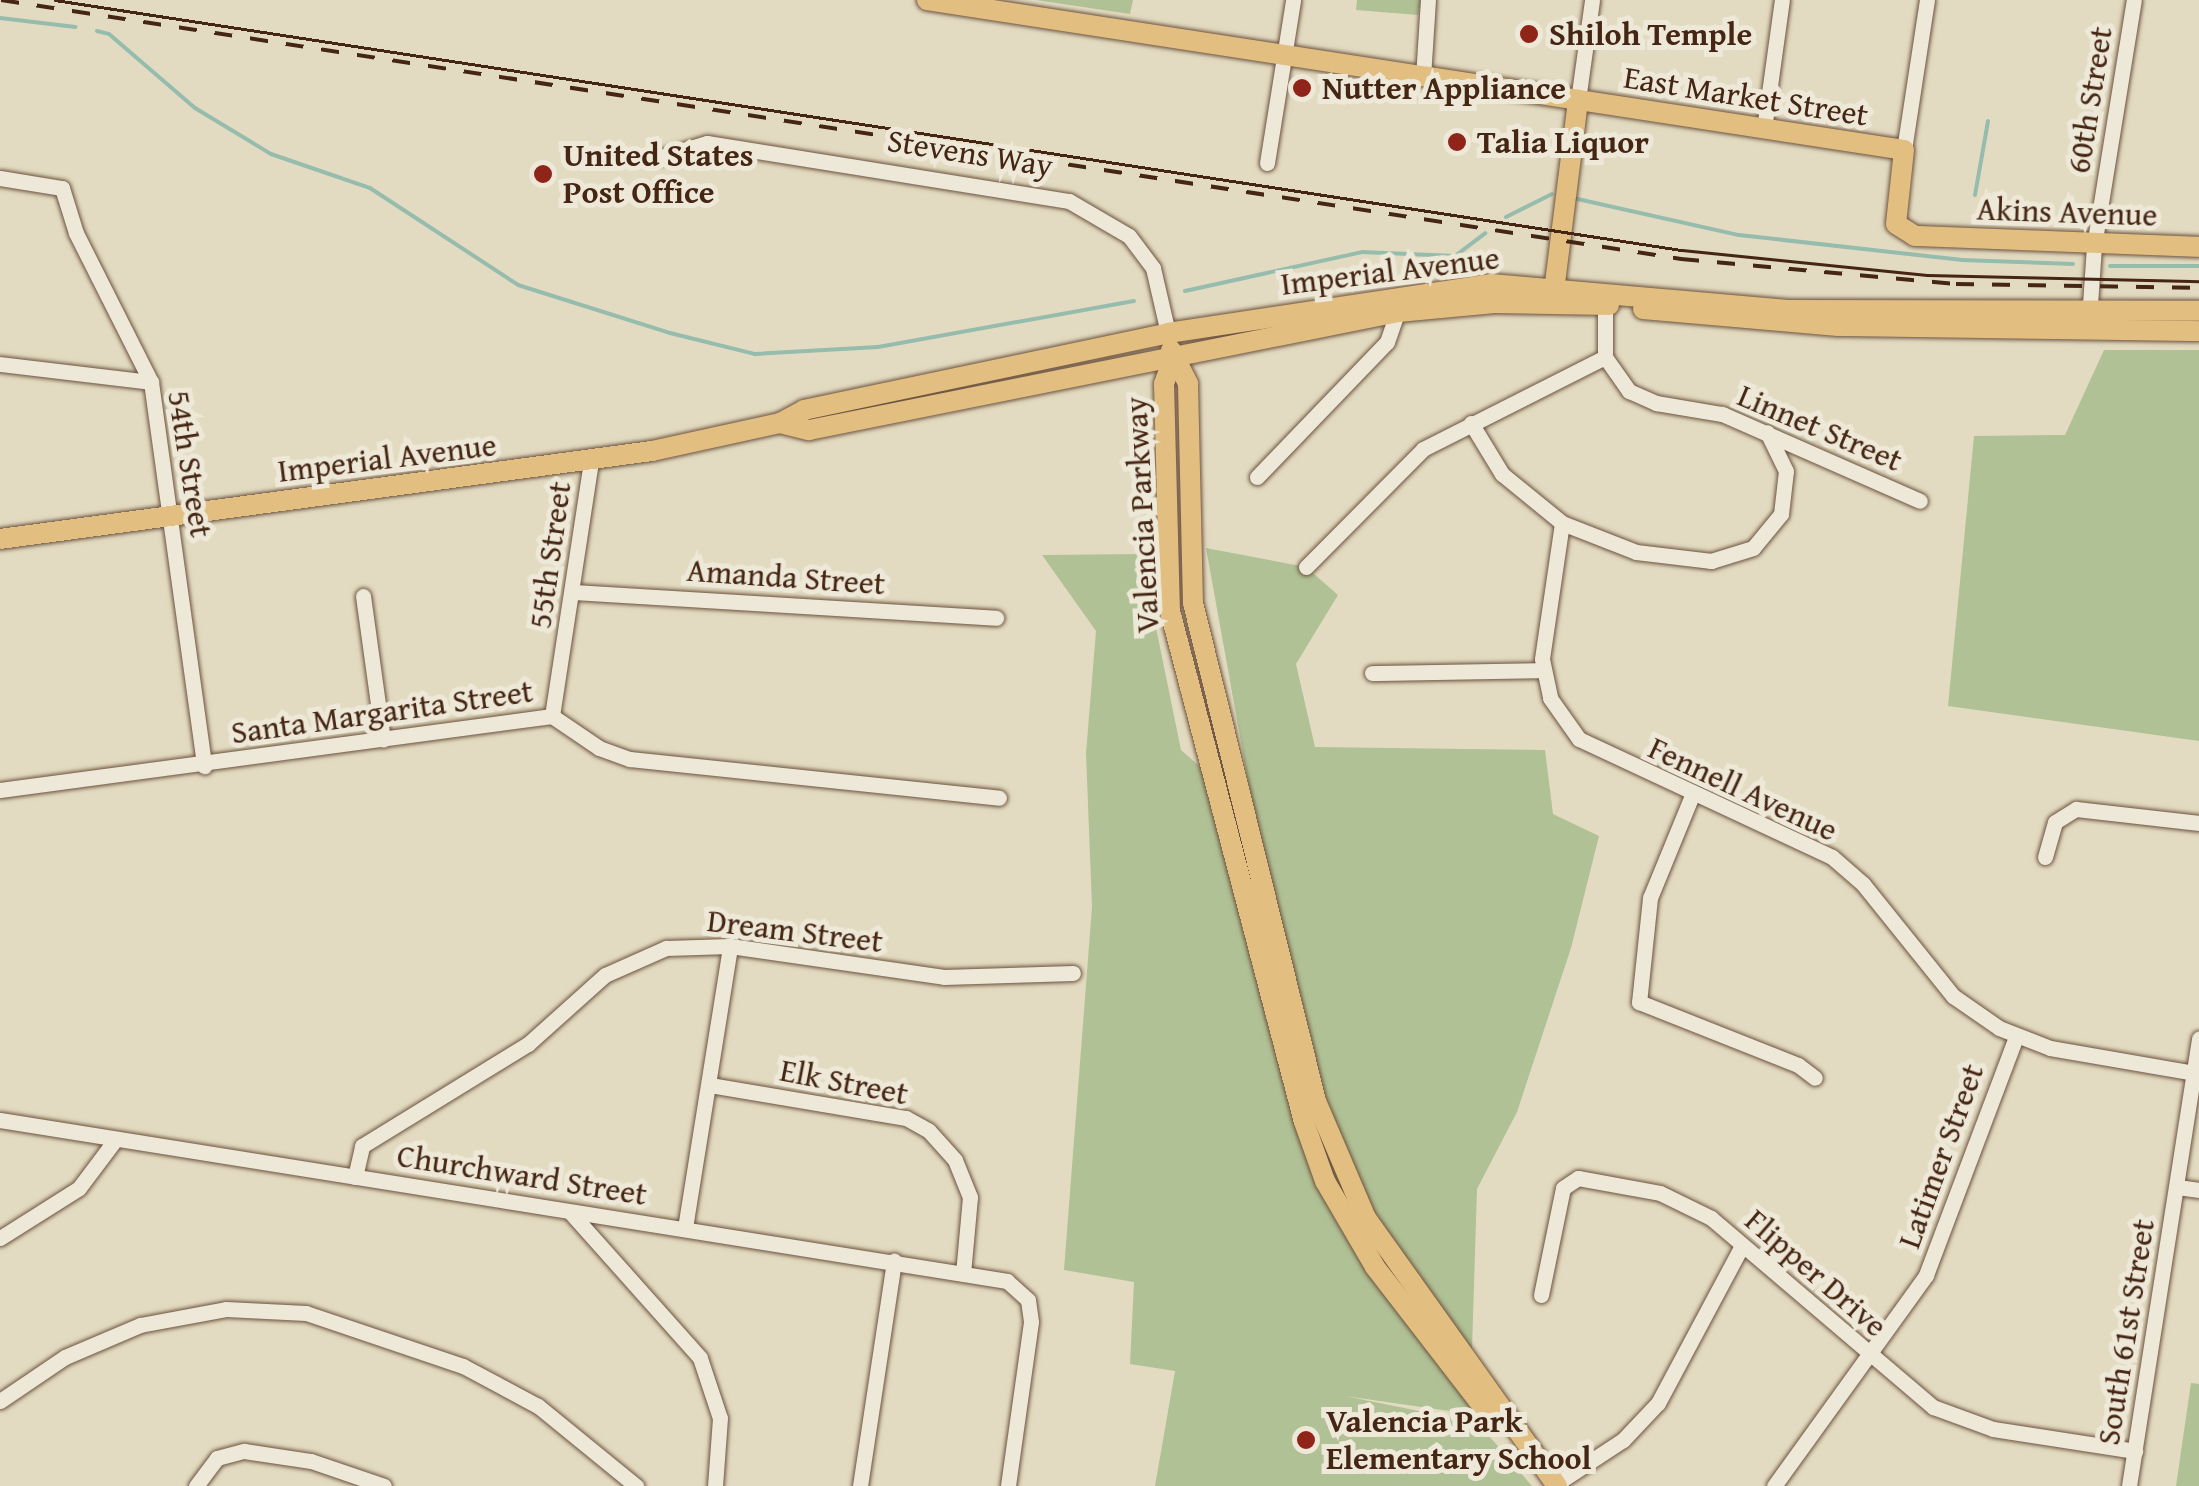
<!DOCTYPE html>
<style>
body{margin:0}
#map{position:relative;width:2199px;height:1486px;overflow:hidden;background:#e3dbc1;font-family:"Gentium Book Plus",serif}
div>[style]{position:absolute}
.green>*{inset:0;background:#b0c195}
.stream>*{height:4px;margin:-2px;padding:0 2px;transform-origin:2px;border-radius:2px;background:#96bcad}
.roads{filter:drop-shadow(0 0 2px #6c523e) drop-shadow(0 0 2px #6c523e)}
.minor>*{height:15px;margin:-7.5px;padding:0 7.5px;transform-origin:7.5px;border-radius:7.5px;background:#ede8d7}
.major>*{height:20px;margin:-10px;padding:0 10px;transform-origin:10px;border-radius:10px;background:#e2be80}
.tram>*{height:2.5px;margin:-1.25px;padding:0 1.25px;transform-origin:1.25px;border-radius:1.25px;background:#452513}
.rail>*{height:4px;margin-top:-2px;transform-origin:0;background:repeating-linear-gradient(90deg,#452513 0 18px,transparent 0 36px)}
.dots>*{width:28px;height:28px;translate:-50% -50%;box-sizing:border-box;border:5px solid #ede8d7;border-radius:50%}
span{translate:-50% -50%;white-space:nowrap;text-align:center;line-height:1.15;-webkit-text-stroke:10px #ede8d7;paint-order:stroke}
.poi-label{font-size:32px;color:#452513;font-weight:700}
.left{translate:0 -50%;text-align:left}
.street-label{font-size:32px;color:#452513}
</style>
<div id="map">
<div class="green">
<div style="clip-path:polygon(1036px 0,1133px 0,1130px 14px)"></div>
<div style="clip-path:polygon(1357px 0,1421px 0,1418px 15px,1356px 10px)"></div>
<div style="clip-path:polygon(2104px 350px,2199px 350px,2199px 741px,1948px 706px,1974px 436px,2065px 435px)"></div>
<div style="clip-path:polygon(1206px 548px,1306px 567px,1338px 595px,1296px 664px,1315px 747px,1545px 750px,1553px 814px,1599px 836px,1571px 948px,1517px 1112px,1477px 1189px,1470px 1414px,1345px 1396px,1478px 1423px,1532px 1486px,1155px 1486px,1175px 1371px,1130px 1364px,1134px 1282px,1064px 1270px,1092px 907px,1086px 753px,1096px 631px,1042px 555px,1141px 554px,1181px 750px,1254px 814px)"></div>
<div style="clip-path:polygon(2191px 1383px,2199px 1384px,2199px 1486px,2176px 1486px)"></div>
</div>
<div class="stream">
<div style="left:0;top:18px;width:76px;rotate:6.8deg"></div>
<div style="left:97px;top:31px;width:12px;rotate:14deg"></div>
<div style="left:109px;top:34px;width:113px;rotate:40.7deg"></div>
<div style="left:195px;top:108px;width:89px;rotate:31.2deg"></div>
<div style="left:271px;top:154px;width:105px;rotate:19deg"></div>
<div style="left:370px;top:188px;width:177px;rotate:33.2deg"></div>
<div style="left:518px;top:285px;width:159px;rotate:17.5deg"></div>
<div style="left:670px;top:333px;width:88px;rotate:13.9deg"></div>
<div style="left:755px;top:354px;width:123px;rotate:-3.3deg"></div>
<div style="left:878px;top:347px;width:260px;rotate:-10.2deg"></div>
<div style="left:1975px;top:195px;width:75px;rotate:-80deg"></div>
<div style="left:1573px;top:198px;width:170px;rotate:12.6deg"></div>
<div style="left:1739px;top:235px;width:223px;rotate:6.4deg"></div>
<div style="left:1961px;top:260px;width:112px;rotate:2deg"></div>
<div style="left:1506px;top:217px;width:51px;rotate:-26.6deg"></div>
<div style="left:2110px;top:266px;width:89px"></div>
<div style="left:1185px;top:291px;width:181px;rotate:-12.4deg"></div>
<div style="left:1362px;top:252px;width:93px;rotate:2.5deg"></div>
<div style="left:1455px;top:256px;width:38px;rotate:-37deg"></div>
</div>
<div class="roads">
<div class="minor">
<div style="left:1423px;top:77px;width:77px;rotate:-86.3deg"></div>
<div style="left:1578px;top:100px;width:101px;rotate:-82deg"></div>
<div style="left:1764px;top:129px;width:130px;rotate:-82.1deg"></div>
<div style="left:1904px;top:150px;width:152px;rotate:-81.3deg"></div>
<div style="left:661px;top:157px;width:48px;rotate:-16.9deg"></div>
<div style="left:707px;top:143px;width:367px;rotate:9.1deg"></div>
<div style="left:1069px;top:201px;width:69px;rotate:30.3deg"></div>
<div style="left:1129px;top:236px;width:40px;rotate:53deg"></div>
<div style="left:1153px;top:268px;width:67px;rotate:77deg"></div>
<div style="left:1267px;top:163px;width:165px;rotate:-80.9deg"></div>
<div style="left:0;top:178px;width:63px;rotate:9.2deg"></div>
<div style="left:62px;top:188px;width:47px;rotate:72.7deg"></div>
<div style="left:76px;top:233px;width:167px;rotate:63.3deg"></div>
<div style="left:151px;top:382px;width:388px;rotate:82.1deg"></div>
<div style="left:1605px;top:295px;width:62px;rotate:90deg"></div>
<div style="left:1605px;top:357px;width:42px;rotate:54.8deg"></div>
<div style="left:1629px;top:391px;width:30px;rotate:24deg"></div>
<div style="left:1656px;top:403px;width:67px;rotate:9.5deg"></div>
<div style="left:1722px;top:414px;width:216px;rotate:23.7deg"></div>
<div style="left:2089px;top:319px;width:73px;rotate:-86.1deg"></div>
<div style="left:2094px;top:246px;width:249px;rotate:-80.8deg"></div>
<div style="left:0;top:364px;width:152px;rotate:6.8deg"></div>
<div style="left:1471px;top:423px;width:60px;rotate:58.7deg"></div>
<div style="left:1502px;top:474px;width:77px;rotate:39.2deg"></div>
<div style="left:1562px;top:523px;width:79px;rotate:21.4deg"></div>
<div style="left:1636px;top:552px;width:76px;rotate:6.8deg"></div>
<div style="left:1711px;top:561px;width:44px;rotate:-17.2deg"></div>
<div style="left:1753px;top:548px;width:44px;rotate:-50.5deg"></div>
<div style="left:1781px;top:514px;width:43px;rotate:-83.4deg"></div>
<div style="left:1786px;top:471px;width:43px;rotate:-116deg"></div>
<div style="left:1257px;top:477px;width:187px;rotate:-46.1deg"></div>
<div style="left:1387px;top:342px;width:36px;rotate:-71deg"></div>
<div style="left:1562px;top:523px;width:137px;rotate:98.4deg"></div>
<div style="left:1542px;top:659px;width:40px;rotate:78deg"></div>
<div style="left:1550px;top:698px;width:50px;rotate:54.7deg"></div>
<div style="left:1579px;top:739px;width:279px;rotate:25deg"></div>
<div style="left:1832px;top:857px;width:41px;rotate:41.1deg"></div>
<div style="left:1863px;top:884px;width:144px;rotate:51.2deg"></div>
<div style="left:1953px;top:996px;width:56px;rotate:34.8deg"></div>
<div style="left:1999px;top:1028px;width:55px;rotate:21.4deg"></div>
<div style="left:2050px;top:1048px;width:146px;rotate:9.8deg"></div>
<div style="left:1306px;top:567px;width:166px;rotate:-45.2deg"></div>
<div style="left:1423px;top:449px;width:204px;rotate:-26.8deg"></div>
<div style="left:573px;top:592px;width:424px;rotate:3.5deg"></div>
<div style="left:363px;top:596px;width:145px;rotate:82.1deg"></div>
<div style="left:1372px;top:673px;width:171px;rotate:-1deg"></div>
<div style="left:552px;top:716px;width:258px;rotate:-81.3deg"></div>
<div style="left:0;top:790px;width:557px;rotate:-7.64deg"></div>
<div style="left:552px;top:716px;width:57px;rotate:34.2deg"></div>
<div style="left:599px;top:748px;width:33px;rotate:20deg"></div>
<div style="left:630px;top:759px;width:371px;rotate:6deg"></div>
<div style="left:1693px;top:793px;width:113px;rotate:112.3deg"></div>
<div style="left:1650px;top:898px;width:105px;rotate:96deg"></div>
<div style="left:1639px;top:1002px;width:171px;rotate:21.6deg"></div>
<div style="left:1798px;top:1065px;width:21px;rotate:37deg"></div>
<div style="left:2045px;top:857px;width:36px;rotate:-74deg"></div>
<div style="left:2055px;top:822px;width:25px;rotate:-32deg"></div>
<div style="left:2076px;top:809px;width:124px;rotate:6.5deg"></div>
<div style="left:710px;top:1085px;width:199px;rotate:9.6deg"></div>
<div style="left:906px;top:1118px;width:26px;rotate:29deg"></div>
<div style="left:929px;top:1131px;width:39px;rotate:48deg"></div>
<div style="left:955px;top:1160px;width:40px;rotate:68deg"></div>
<div style="left:970px;top:1197px;width:77px;rotate:95.2deg"></div>
<div style="left:0;top:1120px;width:1020px;rotate:9.08deg"></div>
<div style="left:1007px;top:1281px;width:28px;rotate:42deg"></div>
<div style="left:1028px;top:1300px;width:22px;rotate:82deg"></div>
<div style="left:1031px;top:1322px;width:166px;rotate:98deg"></div>
<div style="left:355px;top:1177px;width:32px;rotate:-77deg"></div>
<div style="left:362px;top:1146px;width:195px;rotate:-31.6deg"></div>
<div style="left:528px;top:1044px;width:103px;rotate:-41.9deg"></div>
<div style="left:605px;top:975px;width:67px;rotate:-23.9deg"></div>
<div style="left:666px;top:948px;width:64px;rotate:-1.8deg"></div>
<div style="left:730px;top:946px;width:216px;rotate:8.2deg"></div>
<div style="left:944px;top:977px;width:129px;rotate:-1.8deg"></div>
<div style="left:2178px;top:1187px;width:21px;rotate:8deg"></div>
<div style="left:571px;top:1213px;width:194px;rotate:48.3deg"></div>
<div style="left:700px;top:1358px;width:63px;rotate:71.6deg"></div>
<div style="left:720px;top:1418px;width:68px;rotate:94.2deg"></div>
<div style="left:685px;top:1228px;width:286px;rotate:-80.9deg"></div>
<div style="left:0;top:1238px;width:93px;rotate:-32.3deg"></div>
<div style="left:79px;top:1188px;width:60px;rotate:-53.1deg"></div>
<div style="left:1541px;top:1295px;width:109px;rotate:-78.4deg"></div>
<div style="left:1563px;top:1188px;width:18px;rotate:-34deg"></div>
<div style="left:1578px;top:1178px;width:83px;rotate:10.4deg"></div>
<div style="left:1660px;top:1193px;width:57px;rotate:26.1deg"></div>
<div style="left:1711px;top:1218px;width:292px;rotate:40.4deg"></div>
<div style="left:1933px;top:1407px;width:64px;rotate:20.1deg"></div>
<div style="left:1993px;top:1429px;width:144px;rotate:8.8deg"></div>
<div style="left:0;top:1401px;width:78px;rotate:-34.1deg"></div>
<div style="left:65px;top:1357px;width:82px;rotate:-23.1deg"></div>
<div style="left:140px;top:1325px;width:87px;rotate:-10.5deg"></div>
<div style="left:226px;top:1309px;width:80px;rotate:2.9deg"></div>
<div style="left:306px;top:1313px;width:166px;rotate:18.7deg"></div>
<div style="left:463px;top:1366px;width:85px;rotate:28.1deg"></div>
<div style="left:538px;top:1406px;width:127px;rotate:39.2deg"></div>
<div style="left:1556px;top:1484px;width:80px;rotate:-33.3deg"></div>
<div style="left:1623px;top:1440px;width:51px;rotate:-46.6deg"></div>
<div style="left:1658px;top:1403px;width:178px;rotate:-61.9deg"></div>
<div style="left:196px;top:1486px;width:35px;rotate:-53deg"></div>
<div style="left:217px;top:1458px;width:28px;rotate:-15deg"></div>
<div style="left:244px;top:1451px;width:68px;rotate:8.5deg"></div>
<div style="left:311px;top:1461px;width:77px;rotate:18.9deg"></div>
<div style="left:860px;top:1486px;width:228px;rotate:-81.4deg"></div>
<div style="left:1774px;top:1486px;width:260px;rotate:-54.2deg"></div>
<div style="left:1926px;top:1275px;width:254px;rotate:-69.3deg"></div>
<div style="left:2129px;top:1486px;width:453px;rotate:-81.1deg"></div>
</div>
<div class="major">
<div style="left:927px;top:0;width:988px;rotate:8.73deg"></div>
<div style="left:1904px;top:150px;width:74px;rotate:96.2deg"></div>
<div style="left:1896px;top:224px;width:22px;rotate:32deg"></div>
<div style="left:1915px;top:236px;width:284px;rotate:2.2deg"></div>
<div style="left:1553px;top:299px;width:201px;rotate:-82.8deg"></div>
<div style="left:1643px;top:309px;width:196px;rotate:5deg"></div>
<div style="left:1838px;top:326px;width:361px;rotate:0.8deg"></div>
<div style="left:1171px;top:350px;width:38px;rotate:63deg"></div>
<div style="left:1188px;top:384px;width:219px;rotate:88.7deg"></div>
<div style="left:1193px;top:603px;width:513px;rotate:76.13deg"></div>
<div style="left:1316px;top:1101px;width:127px;rotate:66.9deg"></div>
<div style="left:1366px;top:1218px;width:329px;rotate:54.5deg"></div>
<div style="left:1173px;top:359px;width:27px;rotate:110deg"></div>
<div style="left:1164px;top:384px;width:227px;rotate:88.5deg"></div>
<div style="left:1170px;top:611px;width:528px;rotate:75.31deg"></div>
<div style="left:1304px;top:1122px;width:63px;rotate:70.4deg"></div>
<div style="left:1325px;top:1181px;width:99px;rotate:59.8deg"></div>
<div style="left:1375px;top:1267px;width:183px;rotate:52.3deg"></div>
<div style="left:1487px;top:1412px;width:23px;rotate:23deg"></div>
<div style="left:780px;top:423px;width:30px;rotate:14deg"></div>
<div style="left:809px;top:430px;width:601px;rotate:-11.33deg"></div>
<div style="left:1398px;top:312px;width:97px;rotate:-5.3deg"></div>
<div style="left:1495px;top:303px;width:114px;rotate:1deg"></div>
<div style="left:0;top:539px;width:658px;rotate:-7.69deg"></div>
<div style="left:652px;top:451px;width:131px;rotate:-12.3deg"></div>
<div style="left:780px;top:423px;width:27px;rotate:-28deg"></div>
<div style="left:804px;top:410px;width:372px;rotate:-11.9deg"></div>
<div style="left:1168px;top:333px;width:327px;rotate:-8.6deg"></div>
<div style="left:1491px;top:284px;width:298px;rotate:5deg"></div>
<div style="left:1788px;top:310px;width:411px;rotate:0.1deg"></div>
</div>
</div>
<div class="tram">
<div style="left:55px;top:0;width:1646px;rotate:8.74deg"></div>
<div style="left:1682px;top:250px;width:246px;rotate:5.8deg"></div>
<div style="left:1927px;top:275px;width:272px;rotate:1.3deg"></div>
</div>
<div class="rail">
<div style="left:1px;top:0;width:1700px;rotate:8.76deg"></div>
<div style="left:1681px;top:259px;width:276px;rotate:5.2deg"></div>
<div style="left:1956px;top:284px;width:243px;rotate:0.9deg"></div>
</div>
<div class="dots">
<div style="left:1529px;top:34px;background:#8f2418"></div>
<div style="left:1302px;top:88px;background:#8f2418"></div>
<div style="left:1457px;top:142px;background:#8f2418"></div>
<div style="left:543px;top:174px;background:#8f2418"></div>
<div style="left:1306px;top:1440px;background:#8f2418"></div>
</div>
<div class="poi-label">
<span class="left" style="left:1549px;top:34px">Shiloh Temple</span>
<span class="left" style="left:1322px;top:88px">Nutter Appliance</span>
<span class="left" style="left:1477px;top:142px">Talia Liquor</span>
<span class="left" style="left:563px;top:174px">United States<br>Post Office</span>
<span class="left" style="left:1326px;top:1440px">Valencia Park<br>Elementary School</span>
</div>
<div class="street-label">
<span style="left:1746px;top:96px;rotate:9deg">East Market Street</span>
<span style="left:2090px;top:100px;rotate:-81deg">60th Street</span>
<span style="left:970px;top:153px;rotate:9deg">Stevens Way</span>
<span style="left:2067px;top:212px;rotate:2deg">Akins Avenue</span>
<span style="left:1390px;top:271px;rotate:-7deg">Imperial Avenue</span>
<span style="left:1820px;top:428px;rotate:23deg">Linnet Street</span>
<span style="left:387px;top:458px;rotate:-7deg">Imperial Avenue</span>
<span style="left:190px;top:464px;rotate:81deg">54th Street</span>
<span style="left:1142px;top:515px;rotate:-93deg">Valencia Parkway</span>
<span style="left:550px;top:555px;rotate:-82deg">55th Street</span>
<span style="left:786px;top:577px;rotate:4deg">Amanda Street</span>
<span style="left:382px;top:712px;rotate:-8deg">Santa Margarita Street</span>
<span style="left:1743px;top:789px;rotate:25deg">Fennell Avenue</span>
<span style="left:795px;top:931px;rotate:7deg">Dream Street</span>
<span style="left:844px;top:1082px;rotate:11deg">Elk Street</span>
<span style="left:1941px;top:1156px;rotate:-70deg">Latimer Street</span>
<span style="left:522px;top:1175px;rotate:9deg">Churchward Street</span>
<span style="left:1816px;top:1273px;rotate:41deg">Flipper Drive</span>
<span style="left:2126px;top:1332px;rotate:-81deg">South 61st Street</span>
</div>
</div>
